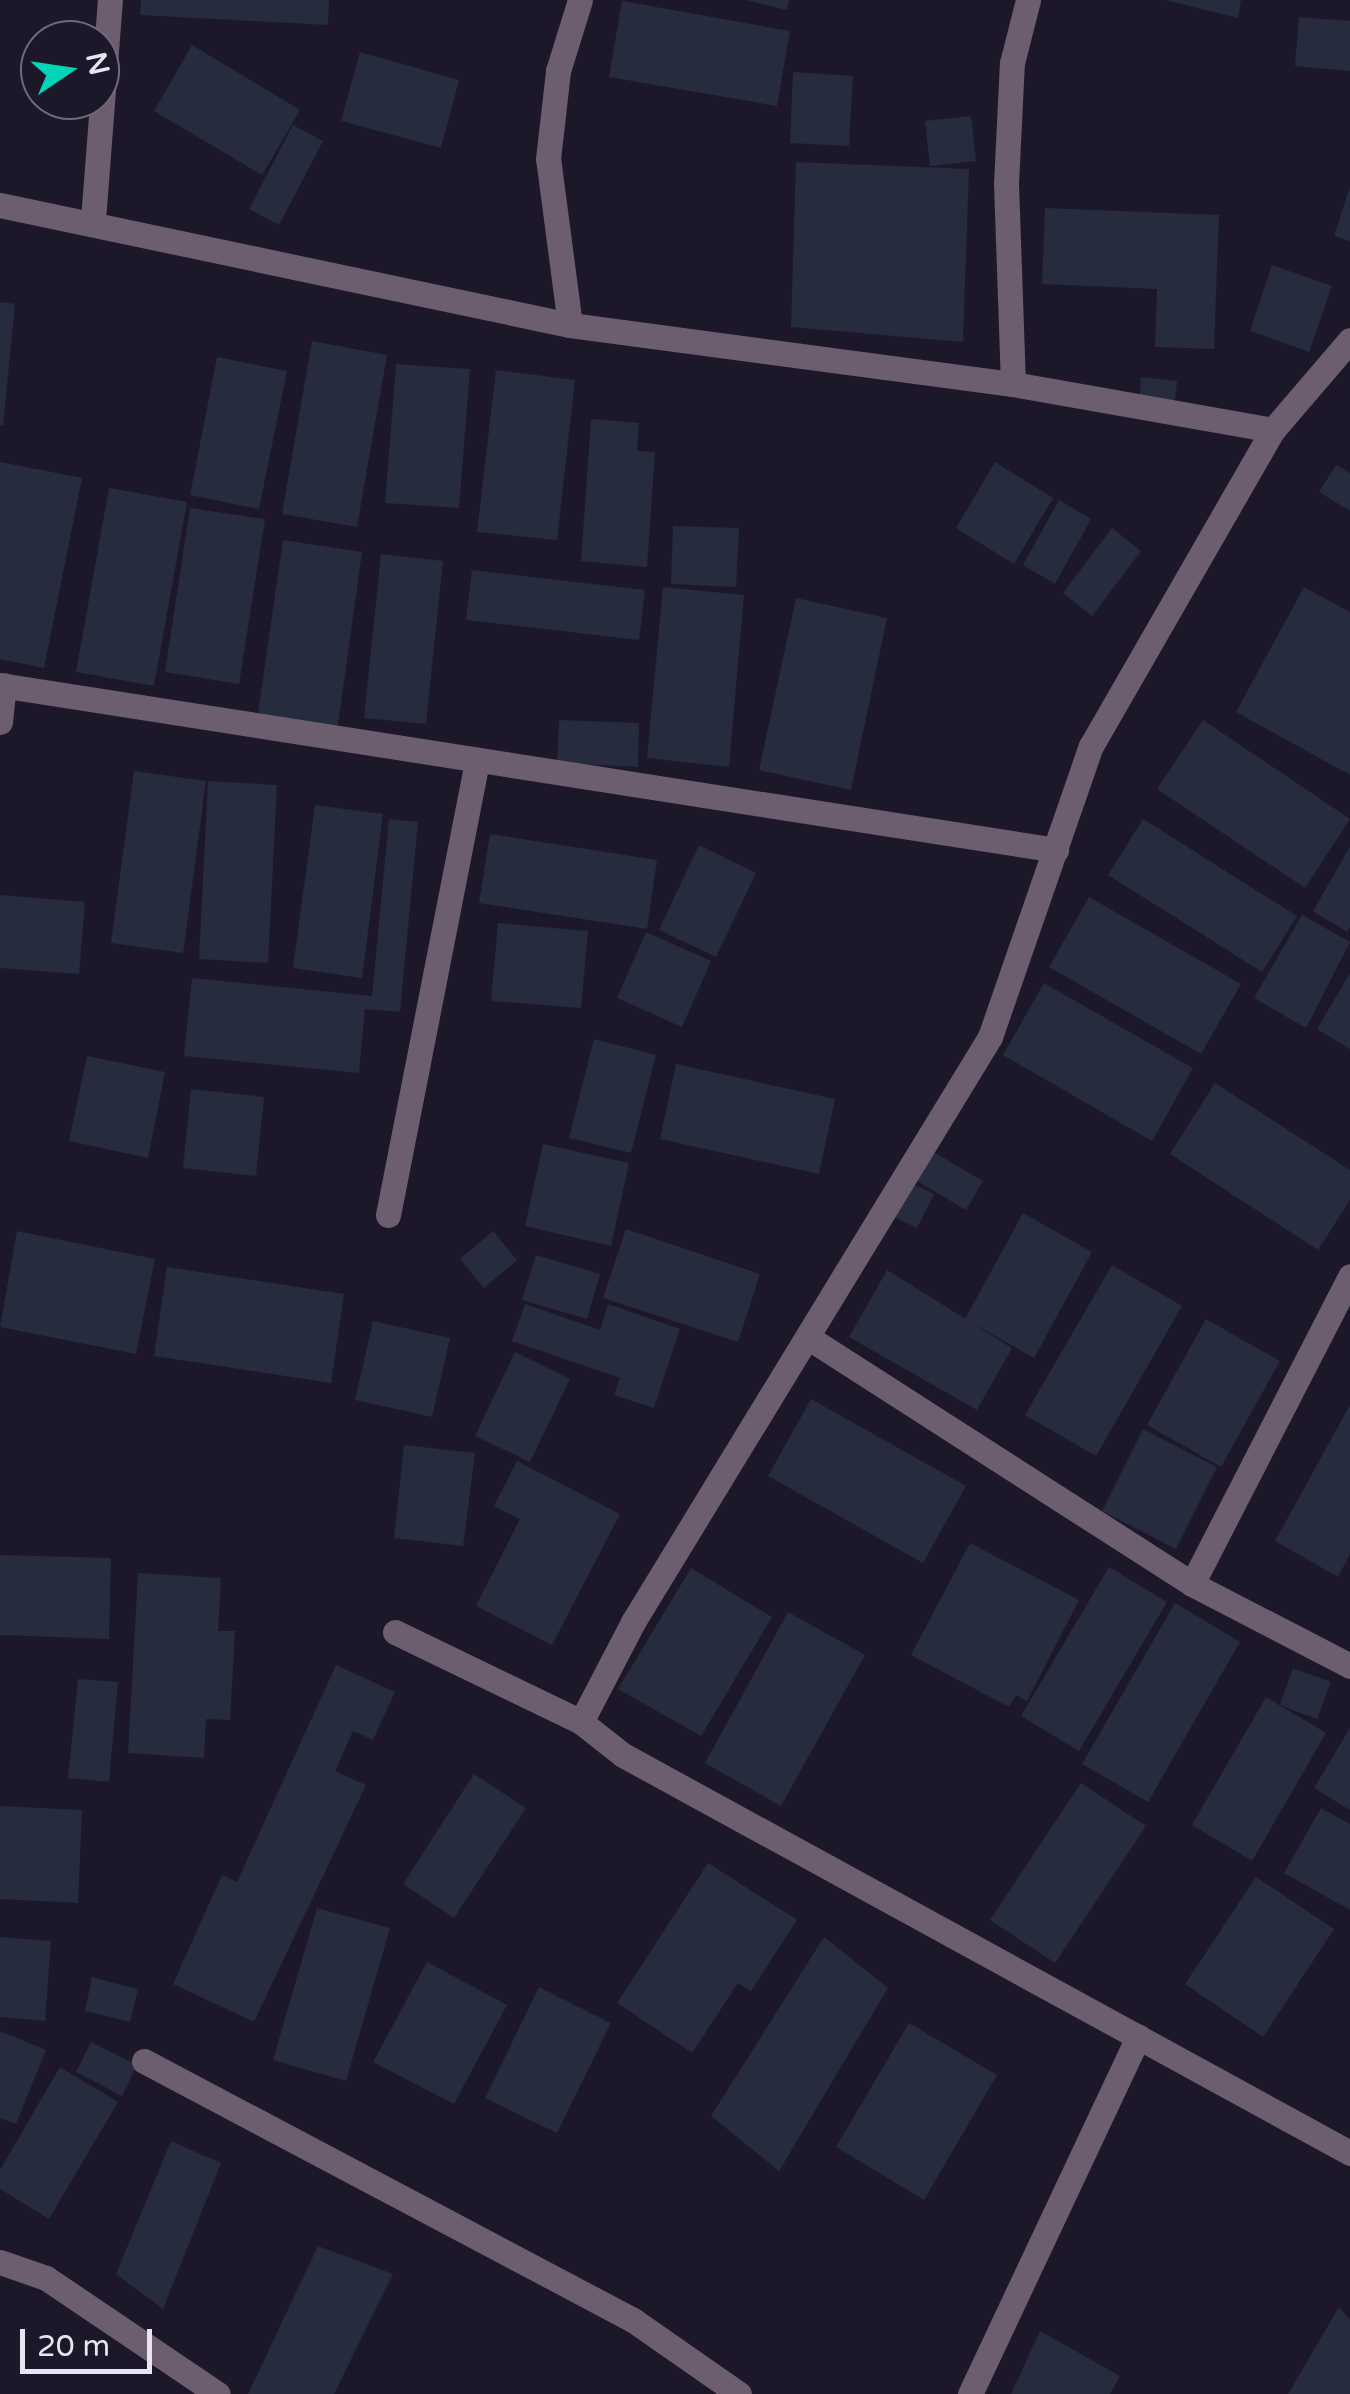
<!DOCTYPE html>
<style>
body{margin:0}
#map{position:relative;width:1350px;height:2394px;overflow:hidden;background:#1d1829;font-family:"Varela Round",sans-serif}
div>[style]{position:absolute}
.building>*{inset:0;background:#262b3d}
.street>*{height:25px;margin:-12.5px;padding:0 12.5px;transform-origin:12.5px;border-radius:12.5px;background:#6c5d6f}
span{translate:-50% -50%;white-space:nowrap;text-align:center;line-height:1.15;-webkit-text-stroke:9px #1d1829;paint-order:stroke}
.north{position:absolute;left:20px;top:20px;width:100px;height:100px;box-sizing:border-box;background:#1d1829;border:2px solid #6e6a79;border-radius:50%;rotate:77deg;font-size:28px;font-weight:700;line-height:40px;text-align:center;color:#e7e5f1}
.north::after{content:'';display:block;margin:auto;width:35px;height:45px;background:#00d5b7;clip-path:polygon(50% 0,100% 100%,50% 72%,0 100%)}
.scale{position:absolute;left:20px;top:2329px;width:132px;height:45px;box-sizing:border-box;border:5px solid #e7e5f1;border-top:0;padding-left:12px;font-size:30px;line-height:35px;white-space:nowrap;color:#e7e5f1;-webkit-text-stroke:8px #1d1829;paint-order:stroke}
</style>
<div id="map">
<div class="building">
<div style="clip-path:polygon(141px 0,329px 0,328px 25px,140px 15px)"></div>
<div style="clip-path:polygon(746px 0,789px 0,787px 10px)"></div>
<div style="clip-path:polygon(1166px 0,1241px 0,1238px 18px)"></div>
<div style="clip-path:polygon(622px 1px,790px 31px,777px 106px,609px 77px)"></div>
<div style="clip-path:polygon(1299px 17px,1350px 21px,1350px 71px,1295px 66px)"></div>
<div style="clip-path:polygon(192px 45px,300px 110px,262px 175px,154px 111px)"></div>
<div style="clip-path:polygon(360px 52px,459px 80px,441px 148px,341px 121px)"></div>
<div style="clip-path:polygon(793px 72px,853px 76px,849px 146px,790px 143px)"></div>
<div style="clip-path:polygon(971px 116px,976px 161px,930px 166px,925px 121px)"></div>
<div style="clip-path:polygon(293px 125px,323px 141px,279px 225px,249px 209px)"></div>
<div style="clip-path:polygon(796px 162px,969px 169px,963px 342px,791px 327px)"></div>
<div style="clip-path:polygon(1350px 187px,1350px 241px,1334px 236px)"></div>
<div style="clip-path:polygon(1045px 208px,1219px 215px,1214px 349px,1155px 347px,1157px 289px,1042px 284px)"></div>
<div style="clip-path:polygon(1272px 265px,1332px 286px,1309px 352px,1250px 331px)"></div>
<div style="clip-path:polygon(0 302px,15px 304px,3px 425px,0 425px)"></div>
<div style="clip-path:polygon(312px 341px,387px 355px,357px 527px,282px 514px)"></div>
<div style="clip-path:polygon(217px 357px,287px 371px,259px 509px,190px 495px)"></div>
<div style="clip-path:polygon(396px 364px,470px 369px,459px 508px,385px 503px)"></div>
<div style="clip-path:polygon(496px 370px,575px 380px,557px 540px,477px 532px)"></div>
<div style="clip-path:polygon(1141px 377px,1177px 381px,1174px 409px,1139px 406px)"></div>
<div style="clip-path:polygon(591px 419px,639px 423px,637px 451px,655px 452px,647px 567px,581px 561px)"></div>
<div style="clip-path:polygon(0 462px,82px 478px,44px 668px,0 659px)"></div>
<div style="clip-path:polygon(995px 462px,1053px 498px,1014px 564px,956px 528px)"></div>
<div style="clip-path:polygon(1336px 465px,1350px 473px,1350px 511px,1319px 492px)"></div>
<div style="clip-path:polygon(109px 488px,187px 502px,154px 686px,76px 672px)"></div>
<div style="clip-path:polygon(1059px 500px,1091px 519px,1055px 584px,1023px 565px)"></div>
<div style="clip-path:polygon(190px 508px,265px 519px,239px 684px,165px 672px)"></div>
<div style="clip-path:polygon(673px 526px,739px 528px,736px 587px,671px 584px)"></div>
<div style="clip-path:polygon(1112px 528px,1141px 551px,1092px 616px,1063px 593px)"></div>
<div style="clip-path:polygon(283px 540px,362px 552px,337px 732px,257px 720px)"></div>
<div style="clip-path:polygon(381px 554px,443px 561px,426px 724px,364px 718px)"></div>
<div style="clip-path:polygon(472px 570px,645px 590px,639px 640px,466px 620px)"></div>
<div style="clip-path:polygon(663px 587px,744px 595px,729px 767px,647px 758px)"></div>
<div style="clip-path:polygon(1304px 587px,1350px 612px,1350px 775px,1236px 712px)"></div>
<div style="clip-path:polygon(796px 598px,887px 618px,851px 790px,759px 770px)"></div>
<div style="clip-path:polygon(559px 720px,639px 723px,638px 767px,557px 763px)"></div>
<div style="clip-path:polygon(1203px 720px,1350px 819px,1305px 888px,1157px 789px)"></div>
<div style="clip-path:polygon(134px 771px,206px 781px,183px 953px,111px 943px)"></div>
<div style="clip-path:polygon(208px 781px,277px 785px,268px 963px,199px 959px)"></div>
<div style="clip-path:polygon(315px 805px,383px 814px,362px 978px,293px 968px)"></div>
<div style="clip-path:polygon(389px 819px,418px 822px,400px 1012px,365px 1009px,359px 1073px,184px 1056px,192px 978px,372px 996px)"></div>
<div style="clip-path:polygon(1143px 819px,1297px 916px,1262px 972px,1108px 875px)"></div>
<div style="clip-path:polygon(490px 834px,657px 860px,647px 929px,479px 903px)"></div>
<div style="clip-path:polygon(699px 845px,756px 873px,716px 957px,659px 930px)"></div>
<div style="clip-path:polygon(1350px 847px,1350px 927px,1347px 932px,1313px 911px)"></div>
<div style="clip-path:polygon(0 895px,85px 902px,79px 974px,0 968px)"></div>
<div style="clip-path:polygon(1089px 897px,1241px 984px,1201px 1054px,1049px 967px)"></div>
<div style="clip-path:polygon(1302px 915px,1350px 942px,1306px 1028px,1254px 998px)"></div>
<div style="clip-path:polygon(498px 923px,588px 931px,581px 1008px,491px 1001px)"></div>
<div style="clip-path:polygon(646px 932px,711px 961px,682px 1027px,617px 998px)"></div>
<div style="clip-path:polygon(1350px 973px,1350px 1049px,1317px 1029px)"></div>
<div style="clip-path:polygon(1044px 983px,1193px 1068px,1152px 1141px,1003px 1055px)"></div>
<div style="clip-path:polygon(594px 1039px,656px 1055px,631px 1153px,569px 1138px)"></div>
<div style="clip-path:polygon(87px 1056px,165px 1072px,148px 1158px,69px 1141px)"></div>
<div style="clip-path:polygon(676px 1064px,835px 1099px,819px 1174px,660px 1139px)"></div>
<div style="clip-path:polygon(1215px 1083px,1350px 1170px,1350px 1200px,1318px 1250px,1170px 1154px)"></div>
<div style="clip-path:polygon(191px 1089px,264px 1097px,256px 1176px,183px 1168px)"></div>
<div style="clip-path:polygon(543px 1144px,629px 1163px,611px 1246px,525px 1226px)"></div>
<div style="clip-path:polygon(932px 1151px,983px 1181px,966px 1210px,914px 1179px)"></div>
<div style="clip-path:polygon(909px 1182px,934px 1194px,917px 1228px,892px 1216px)"></div>
<div style="clip-path:polygon(1023px 1213px,1092px 1252px,1034px 1358px,965px 1319px)"></div>
<div style="clip-path:polygon(626px 1229px,760px 1274px,738px 1342px,603px 1298px)"></div>
<div style="clip-path:polygon(17px 1231px,155px 1259px,136px 1354px,0 1327px)"></div>
<div style="clip-path:polygon(493px 1231px,517px 1260px,484px 1288px,460px 1259px)"></div>
<div style="clip-path:polygon(536px 1255px,600px 1274px,587px 1319px,522px 1300px)"></div>
<div style="clip-path:polygon(1112px 1265px,1182px 1306px,1096px 1456px,1025px 1415px)"></div>
<div style="clip-path:polygon(167px 1267px,344px 1294px,331px 1383px,154px 1356px)"></div>
<div style="clip-path:polygon(887px 1270px,1012px 1348px,977px 1410px,849px 1337px)"></div>
<div style="clip-path:polygon(525px 1304px,600px 1330px,608px 1304px,680px 1329px,654px 1408px,614px 1395px,620px 1378px,512px 1341px)"></div>
<div style="clip-path:polygon(1206px 1319px,1280px 1361px,1221px 1467px,1147px 1425px)"></div>
<div style="clip-path:polygon(373px 1321px,450px 1338px,432px 1417px,355px 1400px)"></div>
<div style="clip-path:polygon(515px 1352px,570px 1379px,530px 1462px,475px 1436px)"></div>
<div style="clip-path:polygon(811px 1399px,966px 1486px,923px 1563px,768px 1476px)"></div>
<div style="clip-path:polygon(1350px 1405px,1350px 1554px,1338px 1577px,1275px 1541px)"></div>
<div style="clip-path:polygon(1143px 1429px,1217px 1467px,1176px 1549px,1102px 1511px)"></div>
<div style="clip-path:polygon(404px 1445px,475px 1453px,463px 1546px,394px 1538px)"></div>
<div style="clip-path:polygon(517px 1461px,620px 1514px,552px 1645px,476px 1606px,520px 1519px,494px 1506px)"></div>
<div style="clip-path:polygon(970px 1543px,1079px 1600px,1027px 1701px,1016px 1695px,1009px 1707px,911px 1655px)"></div>
<div style="clip-path:polygon(0 1555px,111px 1558px,109px 1639px,0 1635px)"></div>
<div style="clip-path:polygon(1109px 1567px,1167px 1602px,1079px 1751px,1021px 1716px)"></div>
<div style="clip-path:polygon(691px 1568px,772px 1617px,701px 1736px,618px 1689px)"></div>
<div style="clip-path:polygon(138px 1573px,221px 1578px,218px 1631px,235px 1631px,230px 1720px,206px 1719px,204px 1758px,128px 1753px)"></div>
<div style="clip-path:polygon(1175px 1603px,1240px 1642px,1148px 1802px,1082px 1764px)"></div>
<div style="clip-path:polygon(788px 1612px,865px 1655px,781px 1806px,705px 1763px)"></div>
<div style="clip-path:polygon(336px 1665px,395px 1692px,373px 1740px,353px 1731px,335px 1771px,366px 1785px,254px 2022px,173px 1984px,222px 1875px,237px 1882px)"></div>
<div style="clip-path:polygon(1293px 1668px,1331px 1682px,1317px 1719px,1280px 1705px)"></div>
<div style="clip-path:polygon(78px 1679px,118px 1682px,109px 1782px,68px 1778px)"></div>
<div style="clip-path:polygon(1266px 1697px,1326px 1733px,1252px 1861px,1192px 1825px)"></div>
<div style="clip-path:polygon(1350px 1728px,1350px 1810px,1314px 1788px)"></div>
<div style="clip-path:polygon(474px 1774px,526px 1808px,454px 1918px,403px 1884px)"></div>
<div style="clip-path:polygon(1081px 1783px,1146px 1826px,1055px 1963px,990px 1920px)"></div>
<div style="clip-path:polygon(0 1806px,82px 1810px,78px 1903px,0 1899px)"></div>
<div style="clip-path:polygon(1321px 1808px,1350px 1824px,1350px 1910px,1284px 1873px)"></div>
<div style="clip-path:polygon(708px 1863px,797px 1920px,751px 1991px,738px 1983px,692px 2053px,617px 2003px)"></div>
<div style="clip-path:polygon(1256px 1877px,1334px 1929px,1263px 2037px,1185px 1984px)"></div>
<div style="clip-path:polygon(317px 1908px,390px 1928px,346px 2081px,273px 2060px)"></div>
<div style="clip-path:polygon(0 1937px,51px 1941px,45px 2021px,0 2017px)"></div>
<div style="clip-path:polygon(824px 1937px,888px 1988px,779px 2171px,711px 2116px)"></div>
<div style="clip-path:polygon(427px 1962px,507px 2005px,454px 2104px,373px 2062px)"></div>
<div style="clip-path:polygon(92px 1977px,138px 1989px,130px 2022px,85px 2011px)"></div>
<div style="clip-path:polygon(539px 1987px,611px 2023px,557px 2133px,485px 2098px)"></div>
<div style="clip-path:polygon(909px 2023px,997px 2075px,924px 2200px,836px 2147px)"></div>
<div style="clip-path:polygon(0 2031px,46px 2050px,16px 2124px,0 2118px)"></div>
<div style="clip-path:polygon(91px 2042px,137px 2065px,122px 2096px,76px 2072px)"></div>
<div style="clip-path:polygon(60px 2067px,118px 2102px,49px 2219px,0 2189px,0 2170px)"></div>
<div style="clip-path:polygon(171px 2141px,221px 2163px,163px 2309px,116px 2274px)"></div>
<div style="clip-path:polygon(318px 2246px,393px 2274px,334px 2394px,248px 2394px)"></div>
<div style="clip-path:polygon(1339px 2307px,1350px 2320px,1350px 2394px,1288px 2394px)"></div>
<div style="clip-path:polygon(1040px 2331px,1120px 2376px,1110px 2394px,1011px 2394px)"></div>
</div>
<div class="street">
<div style="left:0;top:205px;width:582px;rotate:11.89deg"></div>
<div style="left:570px;top:325px;width:447px;rotate:7.6deg"></div>
<div style="left:1013px;top:384px;width:264px;rotate:10deg"></div>
<div style="left:93px;top:220px;width:221px;rotate:-85.6deg"></div>
<div style="left:570px;top:325px;width:167px;rotate:-97.5deg"></div>
<div style="left:548px;top:159px;width:89px;rotate:-83.5deg"></div>
<div style="left:558px;top:71px;width:74px;rotate:-72.8deg"></div>
<div style="left:1013px;top:384px;width:200px;rotate:-92deg"></div>
<div style="left:1006px;top:184px;width:121px;rotate:-87.2deg"></div>
<div style="left:1012px;top:63px;width:65px;rotate:-75.7deg"></div>
<div style="left:0;top:685px;width:1069px;rotate:8.88deg"></div>
<div style="left:0;top:722px;width:37px;rotate:-84deg"></div>
<div style="left:388px;top:1215px;width:464px;rotate:-78.9deg"></div>
<div style="left:809px;top:1338px;width:455px;rotate:32.7deg"></div>
<div style="left:1192px;top:1584px;width:178px;rotate:27.4deg"></div>
<div style="left:1192px;top:1584px;width:346px;rotate:-62.8deg"></div>
<div style="left:395px;top:1632px;width:207px;rotate:25.8deg"></div>
<div style="left:581px;top:1722px;width:53px;rotate:38.2deg"></div>
<div style="left:623px;top:1755px;width:829px;rotate:28.7deg"></div>
<div style="left:581px;top:1722px;width:113px;rotate:-62.5deg"></div>
<div style="left:633px;top:1622px;width:685px;rotate:-58.61deg"></div>
<div style="left:990px;top:1037px;width:308px;rotate:-70.9deg"></div>
<div style="left:1091px;top:746px;width:365px;rotate:-60.1deg"></div>
<div style="left:1273px;top:430px;width:118px;rotate:-49.5deg"></div>
<div style="left:144px;top:2061px;width:553px;rotate:27.91deg"></div>
<div style="left:633px;top:2320px;width:129px;rotate:34.9deg"></div>
<div style="left:0;top:2262px;width:49px;rotate:19.2deg"></div>
<div style="left:46px;top:2278px;width:207px;rotate:34deg"></div>
<div style="left:970px;top:2394px;width:395px;rotate:-64.8deg"></div>
</div>
<div class="north">N</div>
<div class="scale">20 m</div>
</div>
